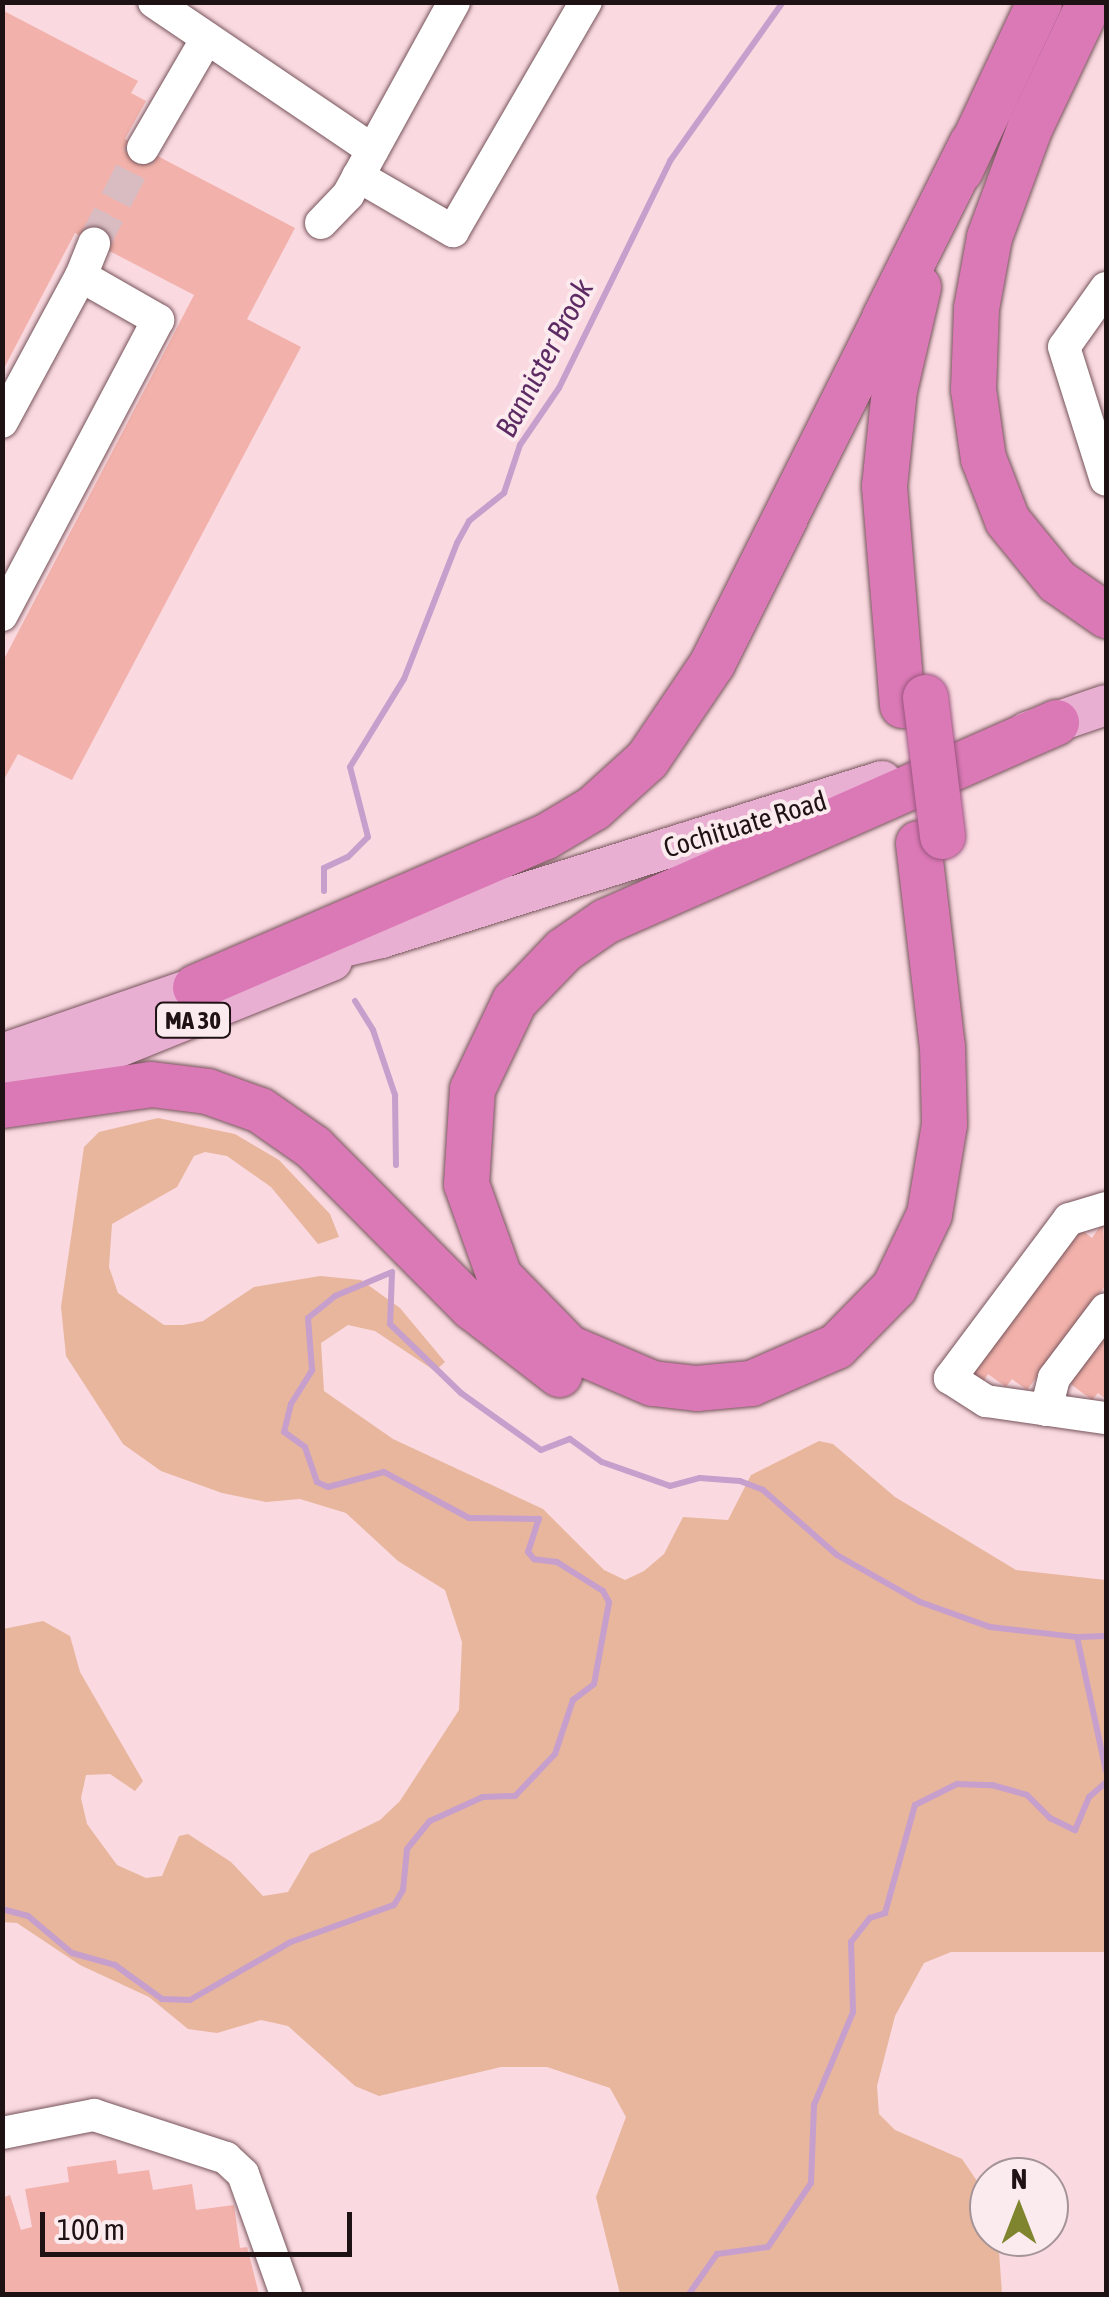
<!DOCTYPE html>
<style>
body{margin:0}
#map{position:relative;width:1109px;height:2297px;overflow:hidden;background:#fad9e0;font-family:"Asap Condensed",sans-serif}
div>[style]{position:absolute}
.green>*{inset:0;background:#e8b69d}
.stream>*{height:6px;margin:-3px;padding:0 3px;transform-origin:3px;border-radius:3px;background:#c69fcc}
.building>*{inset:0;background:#f2b1aa}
.minor-tunnel>*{height:32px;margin-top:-16px;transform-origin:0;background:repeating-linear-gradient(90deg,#d9bbc2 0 32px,transparent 0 48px)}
.roads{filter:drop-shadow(0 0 2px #76545b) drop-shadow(0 0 2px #76545b)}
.minor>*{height:32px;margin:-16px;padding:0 16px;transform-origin:16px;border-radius:16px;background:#fff}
.major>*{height:40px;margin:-20px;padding:0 20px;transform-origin:20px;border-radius:20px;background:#e9afd3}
.highway>*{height:45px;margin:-22.5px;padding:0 22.5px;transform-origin:22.5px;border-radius:22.5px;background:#db79b6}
.bridges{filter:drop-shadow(0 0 2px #99557e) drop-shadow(0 0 2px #99557e)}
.highway-bridge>*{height:45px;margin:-22.5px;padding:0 22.5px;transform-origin:22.5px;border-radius:22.5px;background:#db79b6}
span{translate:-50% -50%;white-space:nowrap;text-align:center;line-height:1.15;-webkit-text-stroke:8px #fcebee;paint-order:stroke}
.shield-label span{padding:2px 8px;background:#fcebee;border:2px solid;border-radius:8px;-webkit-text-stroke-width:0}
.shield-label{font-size:25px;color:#1f1215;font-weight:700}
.street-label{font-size:28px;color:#1f1215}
.water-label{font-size:30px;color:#5c2b64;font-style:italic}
.frame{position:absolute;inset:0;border:5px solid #1f1215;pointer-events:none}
.north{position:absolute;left:969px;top:2157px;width:100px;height:100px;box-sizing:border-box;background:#fcebee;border:2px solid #a49497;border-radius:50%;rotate:0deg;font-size:28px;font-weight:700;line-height:40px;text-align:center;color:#1f1215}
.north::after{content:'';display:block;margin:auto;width:35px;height:45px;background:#7f842f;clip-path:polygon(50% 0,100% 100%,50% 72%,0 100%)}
.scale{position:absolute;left:40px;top:2212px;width:312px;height:45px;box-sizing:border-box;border:5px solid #1f1215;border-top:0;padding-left:12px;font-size:30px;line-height:35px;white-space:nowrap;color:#1f1215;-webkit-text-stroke:8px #fcebee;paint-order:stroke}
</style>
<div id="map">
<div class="green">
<div style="clip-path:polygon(158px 1118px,235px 1134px,279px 1160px,330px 1214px,339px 1237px,318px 1244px,271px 1187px,227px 1156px,205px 1152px,194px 1156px,177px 1187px,112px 1224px,109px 1267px,118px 1293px,164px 1325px,183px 1325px,203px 1321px,254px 1287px,320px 1276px,361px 1280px,400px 1308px,445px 1362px,435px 1371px,375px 1331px,348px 1325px,321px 1343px,324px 1391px,393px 1439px,543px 1509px,604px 1570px,625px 1580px,644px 1571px,664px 1554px,683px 1517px,728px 1520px,751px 1475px,819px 1441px,833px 1444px,895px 1497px,1016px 1570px,1106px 1580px,1106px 1952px,951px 1952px,924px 1963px,895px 2016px,877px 2086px,879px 2114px,895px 2130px,962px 2159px,977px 2181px,989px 2207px,989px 2237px,998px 2237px,1002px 2294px,620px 2294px,596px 2197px,626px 2117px,610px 2088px,547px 2067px,501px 2067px,379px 2096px,355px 2086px,288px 2026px,261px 2020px,217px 2033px,188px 2029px,149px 1997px,80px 1965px,17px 1923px,3px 1922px,3px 1629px,43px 1621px,70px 1636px,80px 1672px,143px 1781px,135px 1791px,110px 1774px,86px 1775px,81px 1798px,87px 1824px,117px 1865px,146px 1878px,162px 1876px,179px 1836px,188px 1834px,231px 1862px,263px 1896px,288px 1892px,310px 1854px,380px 1820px,400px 1801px,459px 1710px,462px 1642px,445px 1590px,398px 1561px,346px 1513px,300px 1499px,266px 1502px,222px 1493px,161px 1471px,123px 1444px,66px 1356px,61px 1307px,84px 1147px,99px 1132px)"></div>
</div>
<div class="stream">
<div style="left:324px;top:891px;width:23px;rotate:-90deg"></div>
<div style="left:324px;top:868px;width:26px;rotate:-25deg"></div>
<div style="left:348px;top:857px;width:28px;rotate:-45deg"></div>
<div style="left:368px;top:837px;width:72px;rotate:-104.4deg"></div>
<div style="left:350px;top:767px;width:103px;rotate:-58.5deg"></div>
<div style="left:404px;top:679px;width:146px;rotate:-68.7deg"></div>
<div style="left:457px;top:543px;width:25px;rotate:-61deg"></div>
<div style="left:469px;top:521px;width:45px;rotate:-38.7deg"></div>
<div style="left:504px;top:493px;width:51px;rotate:-71.6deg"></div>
<div style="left:520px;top:445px;width:69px;rotate:-55.6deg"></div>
<div style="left:559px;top:388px;width:253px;rotate:-63.9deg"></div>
<div style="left:670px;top:161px;width:195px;rotate:-54.6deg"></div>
<div style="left:355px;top:1001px;width:34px;rotate:58deg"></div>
<div style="left:373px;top:1030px;width:69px;rotate:71.3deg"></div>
<div style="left:395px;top:1095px;width:70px;rotate:89.2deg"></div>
<div style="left:392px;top:1273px;width:51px;rotate:92.2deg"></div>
<div style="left:390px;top:1324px;width:99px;rotate:44.2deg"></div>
<div style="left:461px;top:1393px;width:98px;rotate:35.5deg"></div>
<div style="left:541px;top:1450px;width:31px;rotate:-21deg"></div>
<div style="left:570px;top:1439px;width:39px;rotate:36deg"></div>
<div style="left:602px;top:1462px;width:72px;rotate:19.4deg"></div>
<div style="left:670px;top:1486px;width:31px;rotate:-15deg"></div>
<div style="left:700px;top:1478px;width:40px;rotate:4.3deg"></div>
<div style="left:740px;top:1481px;width:25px;rotate:21deg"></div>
<div style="left:763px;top:1490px;width:98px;rotate:41.3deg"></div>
<div style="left:837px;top:1555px;width:95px;rotate:29.5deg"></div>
<div style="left:920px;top:1602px;width:74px;rotate:19.7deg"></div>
<div style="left:990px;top:1627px;width:88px;rotate:6.6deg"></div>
<div style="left:1077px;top:1637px;width:137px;rotate:77.8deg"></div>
<div style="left:1078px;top:1637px;width:28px;rotate:-2deg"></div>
<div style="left:2px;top:1909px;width:27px;rotate:15deg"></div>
<div style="left:28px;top:1916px;width:57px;rotate:40.1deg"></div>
<div style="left:72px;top:1953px;width:45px;rotate:15.6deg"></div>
<div style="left:115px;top:1965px;width:58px;rotate:35.9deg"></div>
<div style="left:162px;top:1999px;width:28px;rotate:2deg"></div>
<div style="left:190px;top:2000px;width:116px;rotate:-29.9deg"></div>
<div style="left:291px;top:1942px;width:109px;rotate:-19.8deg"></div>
<div style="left:394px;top:1905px;width:17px;rotate:-59deg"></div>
<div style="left:403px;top:1890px;width:41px;rotate:-84.4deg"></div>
<div style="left:407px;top:1849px;width:36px;rotate:-51deg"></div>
<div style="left:430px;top:1821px;width:58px;rotate:-24.4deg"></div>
<div style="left:483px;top:1797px;width:32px;rotate:-2deg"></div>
<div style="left:515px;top:1796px;width:58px;rotate:-46.4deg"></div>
<div style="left:555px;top:1754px;width:57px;rotate:-71.6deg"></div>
<div style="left:573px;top:1700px;width:26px;rotate:-37deg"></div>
<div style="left:594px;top:1684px;width:83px;rotate:-79.6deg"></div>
<div style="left:609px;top:1602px;width:13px;rotate:-119deg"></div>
<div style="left:603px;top:1591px;width:54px;rotate:-147.8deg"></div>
<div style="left:557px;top:1562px;width:23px;rotate:-173deg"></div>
<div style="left:534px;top:1559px;width:9px;rotate:-131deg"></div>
<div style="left:528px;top:1552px;width:35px;rotate:-72deg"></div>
<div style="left:539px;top:1519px;width:70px;rotate:-179.2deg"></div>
<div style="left:469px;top:1518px;width:97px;rotate:-151.6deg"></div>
<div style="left:384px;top:1472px;width:58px;rotate:165deg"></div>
<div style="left:328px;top:1487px;width:12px;rotate:-156deg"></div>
<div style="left:317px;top:1482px;width:37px;rotate:-109deg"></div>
<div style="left:305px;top:1447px;width:26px;rotate:-144deg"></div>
<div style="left:284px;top:1432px;width:29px;rotate:-76deg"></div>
<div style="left:291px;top:1404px;width:40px;rotate:-58deg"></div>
<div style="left:312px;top:1370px;width:52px;rotate:-94.4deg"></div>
<div style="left:308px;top:1318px;width:35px;rotate:-39deg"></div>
<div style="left:335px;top:1296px;width:62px;rotate:-22.8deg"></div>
<div style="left:689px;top:2294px;width:49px;rotate:-55deg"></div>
<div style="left:717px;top:2254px;width:51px;rotate:-7.8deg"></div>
<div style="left:768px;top:2247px;width:77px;rotate:-56.1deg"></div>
<div style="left:811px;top:2183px;width:78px;rotate:-87.8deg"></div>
<div style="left:814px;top:2105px;width:101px;rotate:-67.2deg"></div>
<div style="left:853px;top:2012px;width:70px;rotate:-91.6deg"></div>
<div style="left:851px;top:1942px;width:31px;rotate:-52deg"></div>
<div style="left:870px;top:1918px;width:16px;rotate:-18deg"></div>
<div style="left:885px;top:1913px;width:112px;rotate:-74.5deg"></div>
<div style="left:915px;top:1805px;width:47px;rotate:-26.6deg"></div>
<div style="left:957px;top:1784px;width:35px;rotate:2deg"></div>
<div style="left:992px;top:1785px;width:36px;rotate:16deg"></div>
<div style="left:1027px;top:1795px;width:33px;rotate:45deg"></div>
<div style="left:1050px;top:1818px;width:28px;rotate:26deg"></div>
<div style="left:1075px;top:1830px;width:36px;rotate:-67deg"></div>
<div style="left:1089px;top:1797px;width:23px;rotate:-41deg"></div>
</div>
<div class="building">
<div style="clip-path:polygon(2px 10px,138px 81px,131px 93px,146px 101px,125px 139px,295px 228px,247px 319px,301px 347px,72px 780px,18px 754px,2px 783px,2px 663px,194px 295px,75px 233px,2px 372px)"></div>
<div style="clip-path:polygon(1103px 1222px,1106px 1285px,1027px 1390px,1012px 1379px,1006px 1387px,988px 1374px,983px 1382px,967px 1371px,1076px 1226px,1092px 1238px)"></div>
<div style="clip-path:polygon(1106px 1332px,1106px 1399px,1098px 1393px,1092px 1400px,1068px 1382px)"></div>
<div style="clip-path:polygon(116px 2160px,118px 2174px,149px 2170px,153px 2190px,192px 2184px,196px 2210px,234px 2205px,240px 2248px,247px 2247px,259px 2294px,2px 2294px,2px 2198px,10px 2195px,21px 2230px,32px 2227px,25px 2189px,69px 2182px,67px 2167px)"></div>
</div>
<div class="minor-tunnel">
<div style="left:94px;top:243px;width:107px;rotate:-62.7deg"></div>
</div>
<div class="roads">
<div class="minor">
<div style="left:154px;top:2px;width:264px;rotate:34.1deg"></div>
<div style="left:143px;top:148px;width:127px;rotate:-59.8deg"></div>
<div style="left:358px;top:176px;width:110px;rotate:30.1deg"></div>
<div style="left:453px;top:231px;width:265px;rotate:-59.9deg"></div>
<div style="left:321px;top:223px;width:39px;rotate:-46deg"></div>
<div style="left:348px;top:195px;width:220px;rotate:-61.2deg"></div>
<div style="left:81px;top:276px;width:35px;rotate:-68deg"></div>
<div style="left:1106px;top:288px;width:72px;rotate:125.4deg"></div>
<div style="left:1064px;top:347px;width:139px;rotate:72.5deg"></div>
<div style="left:2px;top:422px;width:166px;rotate:-61.6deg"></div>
<div style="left:81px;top:276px;width:89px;rotate:29.7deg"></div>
<div style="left:158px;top:320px;width:334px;rotate:117.9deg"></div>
<div style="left:1106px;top:1208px;width:39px;rotate:163deg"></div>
<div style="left:1069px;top:1219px;width:199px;rotate:126.8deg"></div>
<div style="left:950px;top:1378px;width:43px;rotate:32.6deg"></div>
<div style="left:986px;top:1401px;width:121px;rotate:8.1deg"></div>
<div style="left:1046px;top:1410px;width:33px;rotate:-76deg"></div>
<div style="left:1054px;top:1378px;width:86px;rotate:-53deg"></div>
<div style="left:2px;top:2133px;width:94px;rotate:-11.1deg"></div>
<div style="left:94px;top:2115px;width:139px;rotate:18deg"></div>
<div style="left:226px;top:2158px;width:23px;rotate:43deg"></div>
<div style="left:243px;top:2174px;width:127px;rotate:70.3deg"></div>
</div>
<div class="major">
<div style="left:1027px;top:732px;width:83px;rotate:-18.9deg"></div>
<div style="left:296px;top:958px;width:87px;rotate:-13.2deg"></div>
<div style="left:381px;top:938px;width:525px;rotate:-17.4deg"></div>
<div style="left:2px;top:1054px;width:237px;rotate:-19deg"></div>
<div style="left:2px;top:1094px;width:356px;rotate:-22deg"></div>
</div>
<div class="highway">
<div style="left:1089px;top:2px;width:137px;rotate:115.4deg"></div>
<div style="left:1030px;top:126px;width:118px;rotate:110.3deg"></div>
<div style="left:989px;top:237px;width:72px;rotate:100.4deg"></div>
<div style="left:976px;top:308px;width:81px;rotate:92.1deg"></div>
<div style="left:973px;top:389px;width:70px;rotate:81.8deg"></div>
<div style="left:983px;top:458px;width:66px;rotate:68.8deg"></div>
<div style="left:1007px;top:520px;width:79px;rotate:50.7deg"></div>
<div style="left:1057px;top:581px;width:60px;rotate:34.8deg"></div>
<div style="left:960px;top:170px;width:186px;rotate:-64.8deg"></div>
<div style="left:902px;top:705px;width:220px;rotate:-94.7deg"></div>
<div style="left:884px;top:486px;width:97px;rotate:-84.1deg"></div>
<div style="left:894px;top:390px;width:106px;rotate:-76.9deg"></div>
<div style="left:918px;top:843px;width:204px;rotate:83.3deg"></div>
<div style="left:942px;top:1046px;width:78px;rotate:88.5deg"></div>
<div style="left:944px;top:1124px;width:91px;rotate:99.5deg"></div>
<div style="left:929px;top:1214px;width:81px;rotate:115.6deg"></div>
<div style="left:894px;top:1287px;width:83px;rotate:134.5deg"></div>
<div style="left:836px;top:1346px;width:93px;rotate:156.5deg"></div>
<div style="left:751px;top:1383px;width:55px;rotate:174.8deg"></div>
<div style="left:696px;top:1388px;width:44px;rotate:-173.5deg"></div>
<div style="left:652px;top:1383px;width:91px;rotate:-156.8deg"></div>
<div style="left:568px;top:1347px;width:99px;rotate:-134.2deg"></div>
<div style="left:499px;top:1276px;width:98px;rotate:-109.7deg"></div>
<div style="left:466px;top:1184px;width:95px;rotate:-86.4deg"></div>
<div style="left:472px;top:1089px;width:98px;rotate:-64.5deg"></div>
<div style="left:514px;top:1001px;width:71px;rotate:-46.1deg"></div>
<div style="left:563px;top:950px;width:51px;rotate:-34.6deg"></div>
<div style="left:605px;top:921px;width:493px;rotate:-23.8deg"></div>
<div style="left:195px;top:987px;width:380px;rotate:-23.3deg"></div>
<div style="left:544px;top:837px;width:57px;rotate:-30.6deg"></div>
<div style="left:593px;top:808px;width:73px;rotate:-42.2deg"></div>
<div style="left:647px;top:759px;width:116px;rotate:-55.9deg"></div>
<div style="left:712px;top:663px;width:582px;rotate:-63.48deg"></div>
<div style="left:2px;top:1105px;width:150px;rotate:-8deg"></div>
<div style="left:151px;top:1084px;width:56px;rotate:7.1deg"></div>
<div style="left:207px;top:1091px;width:56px;rotate:19.7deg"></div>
<div style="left:260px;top:1110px;width:65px;rotate:34.9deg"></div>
<div style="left:313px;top:1147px;width:226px;rotate:45.2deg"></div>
<div style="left:472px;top:1307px;width:110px;rotate:37.6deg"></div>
</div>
</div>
<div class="bridges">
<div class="highway-bridge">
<div style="left:925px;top:697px;width:140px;rotate:83deg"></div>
</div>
</div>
<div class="shield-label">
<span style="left:193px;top:1020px">MA 30</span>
</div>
<div class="street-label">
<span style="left:745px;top:824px;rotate:-17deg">Cochituate Road</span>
</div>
<div class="water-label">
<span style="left:544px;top:358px;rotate:-62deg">Bannister Brook</span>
</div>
<div class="frame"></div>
<div class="north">N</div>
<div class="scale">100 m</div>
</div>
